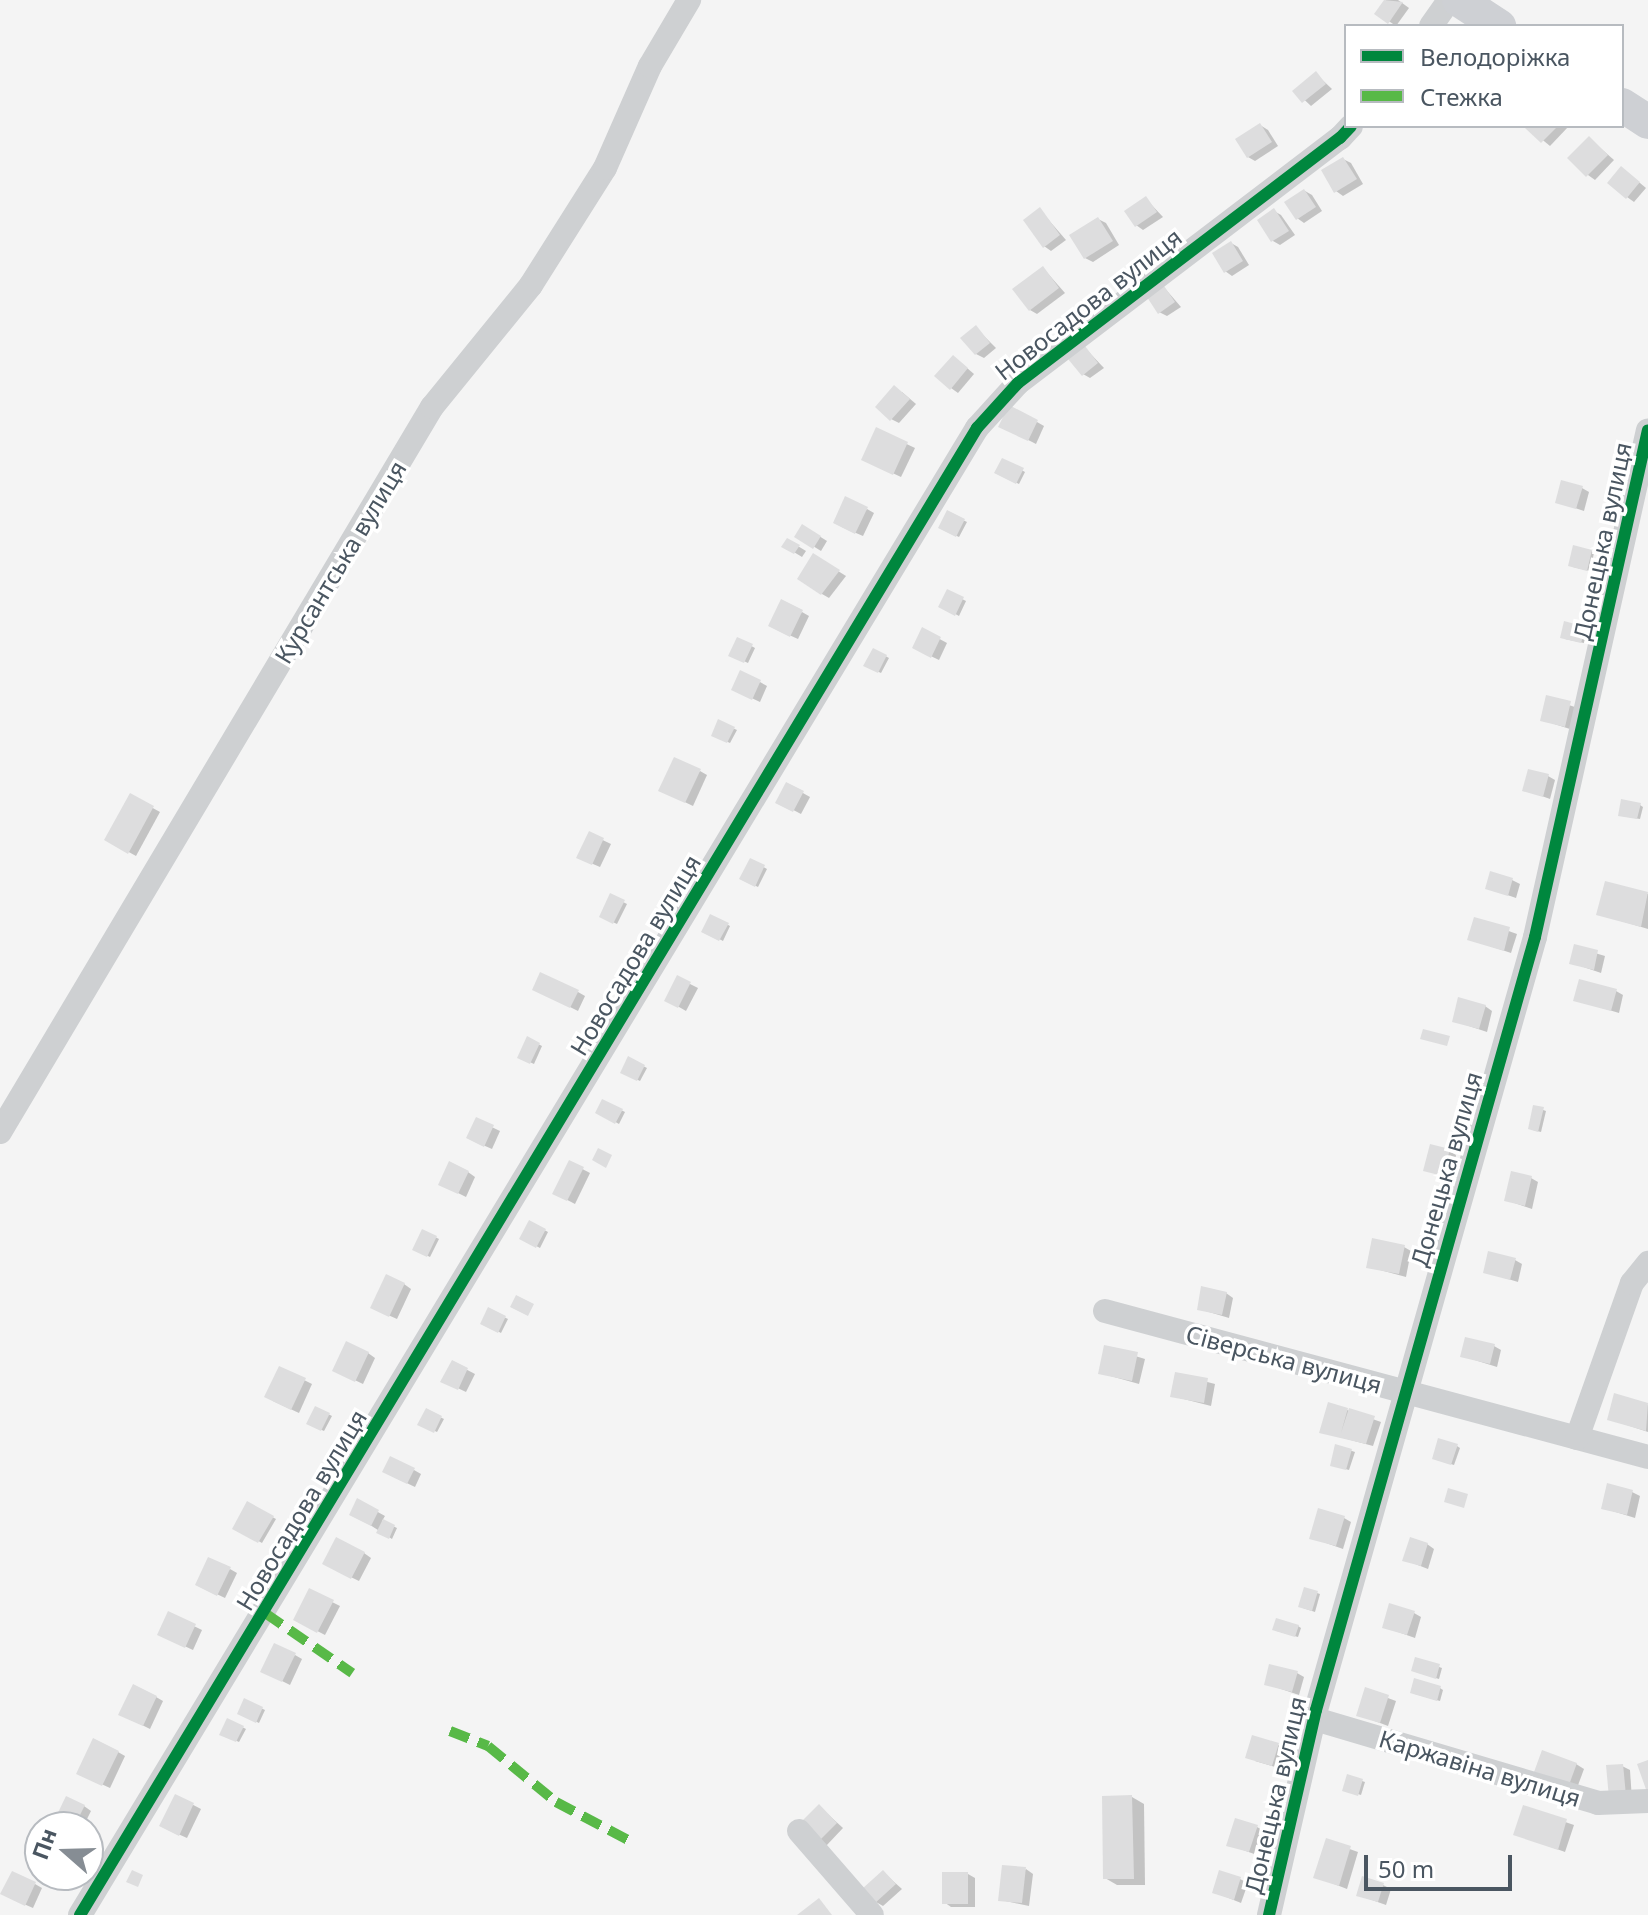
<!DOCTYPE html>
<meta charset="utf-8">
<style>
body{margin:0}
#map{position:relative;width:1648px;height:1915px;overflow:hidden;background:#f4f4f4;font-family:"Noto Sans",sans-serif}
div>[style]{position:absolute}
.shadow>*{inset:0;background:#0003}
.building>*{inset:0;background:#ddddde}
.street>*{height:24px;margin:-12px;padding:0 12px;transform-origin:12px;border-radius:12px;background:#ced0d2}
.secondary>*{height:34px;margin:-17px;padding:0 17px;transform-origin:17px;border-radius:17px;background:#ced0d4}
.quiet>*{height:10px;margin-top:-5px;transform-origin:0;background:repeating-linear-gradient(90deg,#58b947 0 20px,transparent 0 30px)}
.cycleway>*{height:12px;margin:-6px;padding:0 6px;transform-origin:6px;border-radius:6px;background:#00873e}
span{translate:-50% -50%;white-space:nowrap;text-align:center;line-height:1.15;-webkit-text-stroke:7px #fff;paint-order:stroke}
.street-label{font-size:24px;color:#4a5661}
.legend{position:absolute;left:1344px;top:24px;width:280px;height:104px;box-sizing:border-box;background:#fff;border:2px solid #b7bbc0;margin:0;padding:10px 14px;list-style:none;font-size:24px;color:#4a5661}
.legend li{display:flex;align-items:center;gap:16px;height:40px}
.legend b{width:40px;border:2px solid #b7bbc0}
.north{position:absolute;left:24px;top:1811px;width:80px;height:80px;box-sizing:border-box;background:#fff;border:2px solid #b7bbc0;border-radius:50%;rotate:290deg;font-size:22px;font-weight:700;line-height:32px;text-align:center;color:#4a5661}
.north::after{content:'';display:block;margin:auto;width:28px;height:36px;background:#868d94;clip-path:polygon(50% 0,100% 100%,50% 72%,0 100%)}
.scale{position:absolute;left:1364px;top:1855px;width:148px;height:36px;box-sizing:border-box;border:4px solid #4a5661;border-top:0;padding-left:10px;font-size:24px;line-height:28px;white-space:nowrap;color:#4a5661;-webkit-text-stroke:6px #fff;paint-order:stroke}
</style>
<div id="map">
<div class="shadow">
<div style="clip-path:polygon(1386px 0,1398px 0,1409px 8px,1396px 26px,1377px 13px)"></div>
<div style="clip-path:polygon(1316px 74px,1332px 89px,1311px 106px,1295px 91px)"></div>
<div style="clip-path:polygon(1260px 125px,1268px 130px,1278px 146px,1255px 161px,1248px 157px)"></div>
<div style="clip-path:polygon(1530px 126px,1569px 126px,1550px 146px,1528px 128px)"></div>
<div style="clip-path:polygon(1590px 139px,1614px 160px,1595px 180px,1588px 175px)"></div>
<div style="clip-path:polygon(1343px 159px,1351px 163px,1363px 184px,1343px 196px,1336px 191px)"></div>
<div style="clip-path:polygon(1628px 173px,1646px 188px,1634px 202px,1627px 197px)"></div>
<div style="clip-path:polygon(1305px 191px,1312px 195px,1322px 211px,1304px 223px,1297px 218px)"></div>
<div style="clip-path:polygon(1146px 199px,1163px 217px,1143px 230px,1136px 225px)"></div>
<div style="clip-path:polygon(1040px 210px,1066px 240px,1051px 251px,1044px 246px)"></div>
<div style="clip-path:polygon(1274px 211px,1281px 215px,1295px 235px,1280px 245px,1273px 241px)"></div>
<div style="clip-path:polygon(1098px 219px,1106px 223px,1119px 245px,1093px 262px,1085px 258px)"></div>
<div style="clip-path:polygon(1231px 243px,1238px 247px,1249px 265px,1232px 276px,1225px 271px)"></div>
<div style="clip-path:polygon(1043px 268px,1065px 293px,1037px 314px,1030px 310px)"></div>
<div style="clip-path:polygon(1162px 285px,1181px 307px,1167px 316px,1159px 312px)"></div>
<div style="clip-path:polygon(976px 328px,996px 348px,984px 358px,976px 354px)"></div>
<div style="clip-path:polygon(1085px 348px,1104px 368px,1090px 378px,1083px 374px)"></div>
<div style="clip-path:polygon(960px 362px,974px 374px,958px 393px,951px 388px)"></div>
<div style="clip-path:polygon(902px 392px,916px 404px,899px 423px,891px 419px)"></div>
<div style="clip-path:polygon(1037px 422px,1044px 426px,1036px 444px,1001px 426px)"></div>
<div style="clip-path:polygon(877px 430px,915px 448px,901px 477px,871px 463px)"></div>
<div style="clip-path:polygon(1003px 460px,1025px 472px,1019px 484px,997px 473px)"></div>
<div style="clip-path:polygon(1582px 488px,1589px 492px,1584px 511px,1557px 502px)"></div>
<div style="clip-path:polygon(867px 509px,874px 513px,863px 536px,842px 527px)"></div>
<div style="clip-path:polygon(948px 513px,967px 522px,959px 537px,940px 528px)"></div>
<div style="clip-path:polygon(803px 526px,827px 541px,821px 551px,797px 536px)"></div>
<div style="clip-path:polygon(788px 540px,806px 551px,802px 557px,784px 546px)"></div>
<div style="clip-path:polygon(1591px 551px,1594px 553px,1590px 571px,1573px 567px)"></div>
<div style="clip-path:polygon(814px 556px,846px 576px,829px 598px,822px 594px)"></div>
<div style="clip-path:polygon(948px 592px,966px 601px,959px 616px,941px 606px)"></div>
<div style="clip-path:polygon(802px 612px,809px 616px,798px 639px,778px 630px)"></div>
<div style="clip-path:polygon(1585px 629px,1588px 630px,1584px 643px,1565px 639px)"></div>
<div style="clip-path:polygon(923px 630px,947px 643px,939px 660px,914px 648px)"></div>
<div style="clip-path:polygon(738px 639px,755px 648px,748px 663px,731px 655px)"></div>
<div style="clip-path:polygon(874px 650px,889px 658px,881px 673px,866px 666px)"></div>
<div style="clip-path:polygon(760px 682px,767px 686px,760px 702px,741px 693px)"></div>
<div style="clip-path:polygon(1547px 698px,1578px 708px,1573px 730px,1542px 720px)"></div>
<div style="clip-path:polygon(719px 722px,737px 730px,730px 743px,713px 735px)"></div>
<div style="clip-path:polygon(700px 771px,707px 775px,693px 806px,668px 794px)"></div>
<div style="clip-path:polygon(1548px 776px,1555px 780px,1550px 799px,1525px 790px)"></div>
<div style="clip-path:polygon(787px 784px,810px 797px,801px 814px,778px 802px)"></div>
<div style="clip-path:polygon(131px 796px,160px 812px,136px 856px,107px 840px)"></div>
<div style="clip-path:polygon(1640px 805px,1643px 807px,1640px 819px,1623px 816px)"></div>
<div style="clip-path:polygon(590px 834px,611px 844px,600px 867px,586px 861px)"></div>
<div style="clip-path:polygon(751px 860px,767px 869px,758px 887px,742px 879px)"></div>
<div style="clip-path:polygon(1512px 880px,1520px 884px,1516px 898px,1487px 888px)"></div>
<div style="clip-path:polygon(1606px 884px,1648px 894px,1648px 929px,1598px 914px)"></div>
<div style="clip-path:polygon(611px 896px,627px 904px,617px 924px,602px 917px)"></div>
<div style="clip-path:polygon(711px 916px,730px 926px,723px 941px,704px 931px)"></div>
<div style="clip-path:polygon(1475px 919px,1517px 934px,1511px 953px,1469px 939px)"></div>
<div style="clip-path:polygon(1575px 947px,1605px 956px,1601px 973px,1572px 963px)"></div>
<div style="clip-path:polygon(678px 978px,698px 988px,686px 1011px,667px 1000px)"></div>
<div style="clip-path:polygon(1616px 991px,1623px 995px,1619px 1013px,1576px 1000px)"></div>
<div style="clip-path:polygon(578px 992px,585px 996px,578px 1011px,542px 993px)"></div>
<div style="clip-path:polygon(1485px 1006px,1492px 1011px,1487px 1032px,1454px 1021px)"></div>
<div style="clip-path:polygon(528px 1039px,542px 1046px,534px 1064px,519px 1057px)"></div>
<div style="clip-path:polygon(629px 1059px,647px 1068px,640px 1081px,622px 1072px)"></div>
<div style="clip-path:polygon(603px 1101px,625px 1112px,619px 1124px,598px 1112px)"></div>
<div style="clip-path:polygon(1535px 1107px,1546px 1111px,1541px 1132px,1533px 1130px)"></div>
<div style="clip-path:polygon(477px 1120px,500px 1131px,492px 1149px,476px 1142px)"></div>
<div style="clip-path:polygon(1449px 1151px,1456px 1155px,1451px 1179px,1426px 1170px)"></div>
<div style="clip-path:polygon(569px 1162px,590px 1173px,575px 1204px,554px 1193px)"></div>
<div style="clip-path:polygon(468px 1172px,475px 1177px,466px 1197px,448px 1188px)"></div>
<div style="clip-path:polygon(1531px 1178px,1538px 1182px,1532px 1209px,1506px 1200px)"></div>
<div style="clip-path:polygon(529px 1222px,548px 1232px,540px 1248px,521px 1238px)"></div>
<div style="clip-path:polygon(423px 1231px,439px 1239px,430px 1257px,414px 1249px)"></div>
<div style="clip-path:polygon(1404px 1247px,1411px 1251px,1406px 1277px,1369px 1267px)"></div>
<div style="clip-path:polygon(1515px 1260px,1522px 1264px,1518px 1282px,1485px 1272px)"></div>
<div style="clip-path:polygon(404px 1284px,411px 1289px,397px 1319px,379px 1311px)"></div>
<div style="clip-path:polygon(1226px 1293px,1233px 1298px,1229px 1318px,1199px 1309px)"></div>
<div style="clip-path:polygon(489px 1310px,508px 1319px,501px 1333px,482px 1323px)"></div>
<div style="clip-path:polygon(1494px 1346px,1501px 1350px,1497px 1367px,1462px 1356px)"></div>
<div style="clip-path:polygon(1106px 1347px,1145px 1359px,1139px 1384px,1100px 1373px)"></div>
<div style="clip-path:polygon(368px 1353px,375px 1358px,363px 1384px,342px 1374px)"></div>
<div style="clip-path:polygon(452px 1362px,475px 1374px,466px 1392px,443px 1381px)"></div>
<div style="clip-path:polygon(280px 1368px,312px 1384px,299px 1413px,273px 1401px)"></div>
<div style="clip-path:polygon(1177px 1374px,1215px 1384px,1211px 1406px,1172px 1396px)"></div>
<div style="clip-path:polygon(1616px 1395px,1648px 1405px,1648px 1432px,1609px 1419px)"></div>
<div style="clip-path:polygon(316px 1408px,332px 1416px,324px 1431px,309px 1424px)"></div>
<div style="clip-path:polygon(1347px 1410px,1381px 1422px,1373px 1446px,1321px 1432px)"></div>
<div style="clip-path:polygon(427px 1411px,444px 1419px,437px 1432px,420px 1424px)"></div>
<div style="clip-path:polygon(1337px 1446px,1355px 1452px,1349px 1470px,1335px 1466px)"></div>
<div style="clip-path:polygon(1457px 1446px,1460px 1448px,1454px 1465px,1438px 1460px)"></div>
<div style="clip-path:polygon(414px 1470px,421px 1474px,415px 1487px,392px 1476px)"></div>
<div style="clip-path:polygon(1632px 1492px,1640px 1496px,1635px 1518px,1603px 1508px)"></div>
<div style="clip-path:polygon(358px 1501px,385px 1516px,382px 1521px,397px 1528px,392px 1539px,356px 1516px)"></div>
<div style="clip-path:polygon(247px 1504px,276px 1519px,262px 1543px,235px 1528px)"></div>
<div style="clip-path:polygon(1344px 1518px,1351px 1522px,1343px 1549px,1312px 1538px)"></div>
<div style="clip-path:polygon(1427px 1544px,1434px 1549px,1428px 1569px,1405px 1560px)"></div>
<div style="clip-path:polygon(364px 1553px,371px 1558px,359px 1581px,332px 1568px)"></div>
<div style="clip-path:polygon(230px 1569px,237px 1573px,225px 1598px,204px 1588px)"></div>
<div style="clip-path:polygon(310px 1591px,340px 1606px,325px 1635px,296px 1620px)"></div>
<div style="clip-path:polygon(1317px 1593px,1320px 1594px,1315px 1612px,1303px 1608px)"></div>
<div style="clip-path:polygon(1414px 1613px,1421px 1617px,1415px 1638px,1384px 1627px)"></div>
<div style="clip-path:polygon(169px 1614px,202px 1630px,193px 1650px,167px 1638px)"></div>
<div style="clip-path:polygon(1298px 1626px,1301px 1628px,1298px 1637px,1277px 1631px)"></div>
<div style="clip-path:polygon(295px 1655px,302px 1659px,290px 1685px,270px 1675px)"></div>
<div style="clip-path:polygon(1416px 1659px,1442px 1668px,1439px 1679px,1416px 1672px)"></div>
<div style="clip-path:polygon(1297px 1673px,1304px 1677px,1299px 1695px,1266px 1684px)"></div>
<div style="clip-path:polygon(1440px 1688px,1443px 1690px,1440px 1701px,1415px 1694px)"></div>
<div style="clip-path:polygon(1366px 1690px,1396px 1701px,1388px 1726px,1359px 1715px)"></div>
<div style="clip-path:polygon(156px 1697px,163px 1701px,150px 1729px,128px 1718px)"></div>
<div style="clip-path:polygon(245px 1701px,265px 1710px,259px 1723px,239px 1713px)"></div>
<div style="clip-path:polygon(228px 1720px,246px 1729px,239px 1742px,222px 1734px)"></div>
<div style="clip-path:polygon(1278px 1745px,1285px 1749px,1279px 1768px,1255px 1761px)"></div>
<div style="clip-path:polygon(118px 1752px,125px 1756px,110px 1788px,86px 1777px)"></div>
<div style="clip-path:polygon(1576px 1764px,1584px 1769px,1577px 1788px,1536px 1771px)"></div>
<div style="clip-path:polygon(1622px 1766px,1630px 1770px,1632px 1800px,1619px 1801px)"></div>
<div style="clip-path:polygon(1362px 1781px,1365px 1782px,1361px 1795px,1345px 1790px)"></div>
<div style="clip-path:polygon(176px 1796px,201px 1809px,187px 1838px,169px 1830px)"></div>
<div style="clip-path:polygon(1132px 1797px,1144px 1804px,1145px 1885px,1117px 1885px,1105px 1878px)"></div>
<div style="clip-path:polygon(84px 1806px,91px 1811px,83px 1827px,64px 1827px,56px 1823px)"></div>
<div style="clip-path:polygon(820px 1807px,843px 1828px,826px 1846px,818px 1841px)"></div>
<div style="clip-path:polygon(1524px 1808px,1574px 1825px,1565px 1852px,1515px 1834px)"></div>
<div style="clip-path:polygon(1257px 1827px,1264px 1831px,1257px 1855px,1229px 1845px)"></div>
<div style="clip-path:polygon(1327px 1841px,1358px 1852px,1347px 1889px,1316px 1877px)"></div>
<div style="clip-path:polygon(1026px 1869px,1033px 1874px,1029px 1906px,1001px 1900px)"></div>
<div style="clip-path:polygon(884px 1873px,902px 1889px,883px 1906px,876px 1902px)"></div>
<div style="clip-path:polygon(968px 1874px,975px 1878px,975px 1907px,951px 1907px,944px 1902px)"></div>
<div style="clip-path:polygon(1240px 1879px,1248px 1883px,1241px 1903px,1214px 1892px)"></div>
<div style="clip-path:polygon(35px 1884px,42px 1888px,33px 1908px,10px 1898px)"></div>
<div style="clip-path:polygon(1383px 1885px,1391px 1889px,1386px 1905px,1358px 1895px)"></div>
</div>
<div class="building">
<div style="clip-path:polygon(1384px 0,1403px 2px,1388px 24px,1374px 14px)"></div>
<div style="clip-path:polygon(1316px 71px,1326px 84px,1302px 103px,1292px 91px)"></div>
<div style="clip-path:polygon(1260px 123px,1272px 142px,1247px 158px,1235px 139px)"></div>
<div style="clip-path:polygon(1528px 126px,1558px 126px,1541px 143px,1525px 128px)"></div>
<div style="clip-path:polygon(1589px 136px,1608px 155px,1586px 177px,1567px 158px)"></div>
<div style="clip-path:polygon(1343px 157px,1357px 179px,1334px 193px,1321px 170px)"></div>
<div style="clip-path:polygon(1621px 166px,1640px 182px,1626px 199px,1607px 183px)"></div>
<div style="clip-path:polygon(1304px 189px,1316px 207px,1296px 220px,1284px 202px)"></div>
<div style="clip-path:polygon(1146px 196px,1157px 212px,1135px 227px,1124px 211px)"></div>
<div style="clip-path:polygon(1040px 207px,1060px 235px,1043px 248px,1023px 220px)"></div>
<div style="clip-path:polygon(1274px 208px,1289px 231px,1271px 242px,1257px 220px)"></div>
<div style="clip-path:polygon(1098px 217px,1113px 241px,1084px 259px,1069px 235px)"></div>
<div style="clip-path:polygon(1231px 241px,1243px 261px,1224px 273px,1212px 253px)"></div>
<div style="clip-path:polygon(1043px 266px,1059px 288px,1029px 311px,1012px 289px)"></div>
<div style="clip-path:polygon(1162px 283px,1175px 302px,1158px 314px,1145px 294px)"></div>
<div style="clip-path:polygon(976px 325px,990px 343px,975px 355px,960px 338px)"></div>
<div style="clip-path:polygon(1085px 346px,1098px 363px,1082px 376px,1068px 359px)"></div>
<div style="clip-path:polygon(953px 355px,968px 368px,950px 390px,934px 376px)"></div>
<div style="clip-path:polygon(894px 385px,910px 399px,890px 421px,875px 407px)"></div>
<div style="clip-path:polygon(1009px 405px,1038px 420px,1028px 441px,998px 427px)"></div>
<div style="clip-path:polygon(876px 427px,908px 442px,893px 475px,861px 460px)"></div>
<div style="clip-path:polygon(1002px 458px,1024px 468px,1016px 484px,994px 473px)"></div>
<div style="clip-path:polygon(1561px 480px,1583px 486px,1576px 509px,1555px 503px)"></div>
<div style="clip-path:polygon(845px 496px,868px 507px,855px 534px,833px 523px)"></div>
<div style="clip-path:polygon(947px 510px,965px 519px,956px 537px,938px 528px)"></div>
<div style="clip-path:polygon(802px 524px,821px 536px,813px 549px,794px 537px)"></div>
<div style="clip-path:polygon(787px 538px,800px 545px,794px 554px,781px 547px)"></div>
<div style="clip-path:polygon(1573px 545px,1592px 550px,1587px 571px,1568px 566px)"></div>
<div style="clip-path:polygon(813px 553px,840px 570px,821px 595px,797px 579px)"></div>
<div style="clip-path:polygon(947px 589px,964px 597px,955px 616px,938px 607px)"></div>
<div style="clip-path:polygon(781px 599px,803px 610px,790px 637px,768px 626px)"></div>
<div style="clip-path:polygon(1564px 621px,1586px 627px,1581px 643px,1560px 638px)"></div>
<div style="clip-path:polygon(922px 627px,941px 637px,931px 658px,912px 648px)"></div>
<div style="clip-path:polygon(737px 637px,753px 644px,744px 663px,728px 656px)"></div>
<div style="clip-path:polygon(873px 648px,887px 655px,878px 673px,863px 666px)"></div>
<div style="clip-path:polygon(740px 670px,761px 680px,752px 700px,731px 690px)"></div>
<div style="clip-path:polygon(1546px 695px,1571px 701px,1565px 727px,1540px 721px)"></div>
<div style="clip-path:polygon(718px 719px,735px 727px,727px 743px,711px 736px)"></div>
<div style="clip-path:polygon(674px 757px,701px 769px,685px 803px,658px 791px)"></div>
<div style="clip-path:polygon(1528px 769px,1549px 774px,1543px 797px,1522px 791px)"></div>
<div style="clip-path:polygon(786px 782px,804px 791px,793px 812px,775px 803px)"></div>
<div style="clip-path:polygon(130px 793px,154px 806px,128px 854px,104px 840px)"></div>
<div style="clip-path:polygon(1621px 799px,1641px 803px,1637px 819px,1618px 816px)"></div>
<div style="clip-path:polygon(589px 831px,604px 838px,592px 865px,576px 858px)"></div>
<div style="clip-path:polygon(750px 858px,765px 865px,755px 887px,739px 879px)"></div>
<div style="clip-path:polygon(1490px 871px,1513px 878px,1508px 896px,1485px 889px)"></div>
<div style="clip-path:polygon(1605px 881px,1648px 892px,1641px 927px,1596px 915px)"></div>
<div style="clip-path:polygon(610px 893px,625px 900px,613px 924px,599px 917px)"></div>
<div style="clip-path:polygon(710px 914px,729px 923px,719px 941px,701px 932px)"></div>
<div style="clip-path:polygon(1474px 917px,1510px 927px,1504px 951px,1467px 940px)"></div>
<div style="clip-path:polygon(1574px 944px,1598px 950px,1594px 970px,1569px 964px)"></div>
<div style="clip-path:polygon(540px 972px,579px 990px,570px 1008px,532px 990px)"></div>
<div style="clip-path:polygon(677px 975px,691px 982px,678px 1008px,664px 1001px)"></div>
<div style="clip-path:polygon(1579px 979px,1617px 989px,1611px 1011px,1573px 1001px)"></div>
<div style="clip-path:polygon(1458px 997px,1486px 1005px,1479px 1029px,1452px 1022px)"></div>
<div style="clip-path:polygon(1423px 1029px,1450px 1036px,1447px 1046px,1420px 1039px)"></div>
<div style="clip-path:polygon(527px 1036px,540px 1043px,530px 1064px,517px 1058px)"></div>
<div style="clip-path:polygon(628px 1056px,645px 1065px,637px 1081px,620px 1073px)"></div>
<div style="clip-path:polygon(602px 1099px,623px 1109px,615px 1124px,595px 1113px)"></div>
<div style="clip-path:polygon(1533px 1105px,1544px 1107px,1538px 1132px,1528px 1129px)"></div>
<div style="clip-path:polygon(476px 1117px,494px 1125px,484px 1147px,466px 1138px)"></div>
<div style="clip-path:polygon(1430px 1144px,1450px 1149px,1443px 1176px,1423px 1171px)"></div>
<div style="clip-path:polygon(598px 1148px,612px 1155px,606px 1168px,592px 1160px)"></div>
<div style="clip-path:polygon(569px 1160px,584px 1167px,567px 1201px,552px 1194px)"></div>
<div style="clip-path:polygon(449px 1161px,469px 1171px,458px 1194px,438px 1185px)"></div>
<div style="clip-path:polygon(1511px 1171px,1532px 1176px,1525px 1206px,1504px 1201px)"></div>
<div style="clip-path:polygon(529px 1220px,546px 1229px,536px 1248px,519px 1239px)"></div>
<div style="clip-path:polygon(422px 1229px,437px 1236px,427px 1257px,412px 1250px)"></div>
<div style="clip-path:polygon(1372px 1238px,1405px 1245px,1399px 1274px,1366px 1268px)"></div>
<div style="clip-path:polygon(1488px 1251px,1516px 1258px,1510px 1280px,1483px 1273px)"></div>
<div style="clip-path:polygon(386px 1274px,405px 1283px,389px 1317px,370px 1308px)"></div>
<div style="clip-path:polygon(1201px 1286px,1227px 1292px,1222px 1315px,1197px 1310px)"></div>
<div style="clip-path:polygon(516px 1295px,534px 1304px,528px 1316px,510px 1307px)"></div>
<div style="clip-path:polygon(488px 1307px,506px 1316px,498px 1333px,480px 1324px)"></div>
<div style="clip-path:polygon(1465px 1337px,1495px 1344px,1490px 1364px,1460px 1357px)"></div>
<div style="clip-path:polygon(346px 1341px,369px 1352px,355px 1382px,332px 1371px)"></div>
<div style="clip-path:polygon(1104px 1345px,1138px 1352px,1132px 1381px,1098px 1374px)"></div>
<div style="clip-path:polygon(452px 1360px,468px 1368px,458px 1390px,440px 1382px)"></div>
<div style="clip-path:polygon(279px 1366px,306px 1378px,291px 1410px,264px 1397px)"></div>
<div style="clip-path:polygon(1175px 1372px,1208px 1378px,1204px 1403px,1170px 1397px)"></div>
<div style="clip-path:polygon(1614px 1393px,1648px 1403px,1646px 1431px,1607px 1420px)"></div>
<div style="clip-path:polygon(1328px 1402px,1348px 1408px,1341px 1433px,1349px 1408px,1375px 1416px,1366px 1444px,1319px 1433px)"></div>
<div style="clip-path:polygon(315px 1406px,330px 1413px,321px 1431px,306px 1424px)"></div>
<div style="clip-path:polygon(426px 1408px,442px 1416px,434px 1433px,417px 1425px)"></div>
<div style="clip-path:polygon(1438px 1438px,1458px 1444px,1451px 1465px,1432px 1459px)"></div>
<div style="clip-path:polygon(1335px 1444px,1352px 1449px,1346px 1470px,1330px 1466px)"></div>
<div style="clip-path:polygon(390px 1456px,415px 1468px,407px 1484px,382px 1472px)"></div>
<div style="clip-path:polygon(1607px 1483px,1633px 1490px,1627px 1515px,1601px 1509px)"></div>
<div style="clip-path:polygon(1448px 1488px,1468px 1494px,1464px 1508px,1444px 1502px)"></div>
<div style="clip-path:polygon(357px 1498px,379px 1510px,371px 1526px,349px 1515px)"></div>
<div style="clip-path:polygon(247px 1501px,274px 1516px,258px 1543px,232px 1529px)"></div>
<div style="clip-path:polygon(1318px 1508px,1345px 1516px,1336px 1546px,1309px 1539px)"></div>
<div style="clip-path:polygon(383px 1519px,395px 1525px,389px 1539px,376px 1533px)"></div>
<div style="clip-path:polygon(336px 1537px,365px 1552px,351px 1579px,322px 1564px)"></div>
<div style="clip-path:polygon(1410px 1537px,1428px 1543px,1421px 1566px,1402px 1561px)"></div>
<div style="clip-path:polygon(208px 1557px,231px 1567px,217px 1596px,195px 1585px)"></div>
<div style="clip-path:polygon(1304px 1587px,1318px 1591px,1312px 1611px,1298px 1607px)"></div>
<div style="clip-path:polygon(309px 1588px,334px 1600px,317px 1633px,293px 1620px)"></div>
<div style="clip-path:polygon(1389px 1603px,1415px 1611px,1407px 1635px,1382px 1628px)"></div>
<div style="clip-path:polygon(168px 1611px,196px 1624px,185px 1648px,157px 1635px)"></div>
<div style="clip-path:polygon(1276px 1618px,1299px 1625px,1295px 1637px,1272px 1630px)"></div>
<div style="clip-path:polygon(274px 1643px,296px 1653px,282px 1682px,260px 1672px)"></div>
<div style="clip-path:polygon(1415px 1657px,1440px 1664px,1436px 1679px,1411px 1671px)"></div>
<div style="clip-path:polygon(1269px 1664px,1298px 1671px,1292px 1692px,1264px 1685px)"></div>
<div style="clip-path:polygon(1414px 1678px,1441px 1686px,1437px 1701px,1410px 1693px)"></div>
<div style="clip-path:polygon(133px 1684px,157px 1696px,143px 1726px,118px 1715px)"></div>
<div style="clip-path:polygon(1365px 1687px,1389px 1695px,1380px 1723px,1356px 1716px)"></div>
<div style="clip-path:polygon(244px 1698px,263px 1707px,256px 1723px,237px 1714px)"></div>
<div style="clip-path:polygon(227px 1718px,244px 1726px,236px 1742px,219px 1735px)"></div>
<div style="clip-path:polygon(1252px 1735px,1279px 1743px,1272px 1766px,1245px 1758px)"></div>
<div style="clip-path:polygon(93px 1738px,119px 1751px,102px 1786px,76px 1774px)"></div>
<div style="clip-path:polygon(1542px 1750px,1577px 1763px,1569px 1785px,1534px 1772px)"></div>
<div style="clip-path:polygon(1648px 1760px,1648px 1795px,1637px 1764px)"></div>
<div style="clip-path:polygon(1623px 1764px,1626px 1796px,1609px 1798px,1606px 1765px)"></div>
<div style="clip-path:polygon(1347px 1774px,1363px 1779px,1358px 1796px,1342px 1791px)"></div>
<div style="clip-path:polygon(175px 1794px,194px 1803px,179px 1836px,159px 1826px)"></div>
<div style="clip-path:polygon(1132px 1795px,1134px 1879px,1103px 1879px,1102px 1796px)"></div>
<div style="clip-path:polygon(66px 1796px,85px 1805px,74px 1827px,53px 1823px)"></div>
<div style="clip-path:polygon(819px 1804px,837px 1823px,817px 1843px,799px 1824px)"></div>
<div style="clip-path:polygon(1523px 1805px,1567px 1819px,1558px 1850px,1513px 1835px)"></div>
<div style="clip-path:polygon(1235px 1818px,1258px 1825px,1249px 1852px,1226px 1846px)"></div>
<div style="clip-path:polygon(1326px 1838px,1351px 1846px,1339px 1886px,1313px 1878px)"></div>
<div style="clip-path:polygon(1002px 1865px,1026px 1867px,1022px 1903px,998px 1901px)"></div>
<div style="clip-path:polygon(132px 1870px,143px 1875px,138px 1887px,126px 1882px)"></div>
<div style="clip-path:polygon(883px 1870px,896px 1884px,874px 1904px,862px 1889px)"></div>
<div style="clip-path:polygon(1219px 1870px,1241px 1877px,1234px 1900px,1212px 1893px)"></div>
<div style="clip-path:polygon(12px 1871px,36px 1882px,25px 1906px,0 1894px)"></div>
<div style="clip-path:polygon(942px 1872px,968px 1872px,968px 1904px,942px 1904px)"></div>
<div style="clip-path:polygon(1362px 1876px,1384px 1883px,1378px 1902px,1356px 1896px)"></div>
<div style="clip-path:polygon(819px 1898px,832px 1915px,797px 1915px)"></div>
</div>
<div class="street">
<div style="left:1431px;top:26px;width:32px;rotate:-55deg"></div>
<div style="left:0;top:1132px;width:844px;rotate:-59.21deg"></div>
<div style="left:432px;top:407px;width:157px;rotate:-50.9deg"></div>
<div style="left:531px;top:285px;width:138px;rotate:-57.7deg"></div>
<div style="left:605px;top:168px;width:111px;rotate:-66.2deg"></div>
<div style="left:650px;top:66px;width:77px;rotate:-59.4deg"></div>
<div style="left:1105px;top:1311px;width:562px;rotate:15.05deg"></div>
<div style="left:1577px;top:1438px;width:164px;rotate:-70.5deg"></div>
<div style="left:1632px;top:1283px;width:26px;rotate:-51deg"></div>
<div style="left:1315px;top:1719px;width:295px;rotate:16.5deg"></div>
<div style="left:1598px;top:1803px;width:50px;rotate:-2.3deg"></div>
<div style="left:799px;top:1831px;width:111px;rotate:49deg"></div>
<div style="left:80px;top:1915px;width:1737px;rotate:-58.9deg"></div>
<div style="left:977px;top:428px;width:61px;rotate:-47.7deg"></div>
<div style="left:1018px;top:383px;width:405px;rotate:-37.3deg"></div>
<div style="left:1340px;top:138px;width:16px;rotate:-47deg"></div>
<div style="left:1269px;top:1915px;width:210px;rotate:-77.1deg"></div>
<div style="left:1316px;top:1710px;width:803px;rotate:-74.18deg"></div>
<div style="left:1535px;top:937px;width:519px;rotate:-77.44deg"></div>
</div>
<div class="secondary">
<div style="left:1459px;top:0;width:48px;rotate:33deg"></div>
<div style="left:1622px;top:105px;width:31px;rotate:33deg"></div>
</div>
<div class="quiet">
<div style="left:265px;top:1613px;width:106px;rotate:34.6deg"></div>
<div style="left:450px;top:1731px;width:41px;rotate:21.5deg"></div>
<div style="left:488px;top:1746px;width:88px;rotate:39.5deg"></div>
<div style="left:556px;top:1802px;width:86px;rotate:27.8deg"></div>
</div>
<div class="cycleway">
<div style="left:80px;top:1915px;width:1737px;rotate:-58.9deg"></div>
<div style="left:977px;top:428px;width:61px;rotate:-47.7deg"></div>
<div style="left:1018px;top:383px;width:405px;rotate:-37.3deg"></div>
<div style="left:1340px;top:138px;width:16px;rotate:-47deg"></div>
<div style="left:1269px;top:1915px;width:210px;rotate:-77.1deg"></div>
<div style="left:1316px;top:1710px;width:803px;rotate:-74.18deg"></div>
<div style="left:1535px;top:937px;width:519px;rotate:-77.44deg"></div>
</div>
<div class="street-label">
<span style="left:1088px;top:304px;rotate:-38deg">Новосадова вулиця</span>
<span style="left:1602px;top:541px;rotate:-78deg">Донецька вулиця</span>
<span style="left:340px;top:562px;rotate:-59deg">Курсантська вулиця</span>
<span style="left:635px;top:955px;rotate:-59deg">Новосадова вулиця</span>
<span style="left:1446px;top:1169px;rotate:-74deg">Донецька вулиця</span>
<span style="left:1284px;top:1359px;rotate:15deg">Сіверська вулиця</span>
<span style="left:301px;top:1510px;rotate:-59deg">Новосадова вулиця</span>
<span style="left:1480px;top:1768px;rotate:17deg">Каржавіна вулиця</span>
<span style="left:1275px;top:1795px;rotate:-77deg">Донецька вулиця</span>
</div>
<ul class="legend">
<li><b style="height:10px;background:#00873e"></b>Велодоріжка</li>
<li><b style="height:10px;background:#58b947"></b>Стежка</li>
</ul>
<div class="north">Пн</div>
<div class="scale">50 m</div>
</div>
